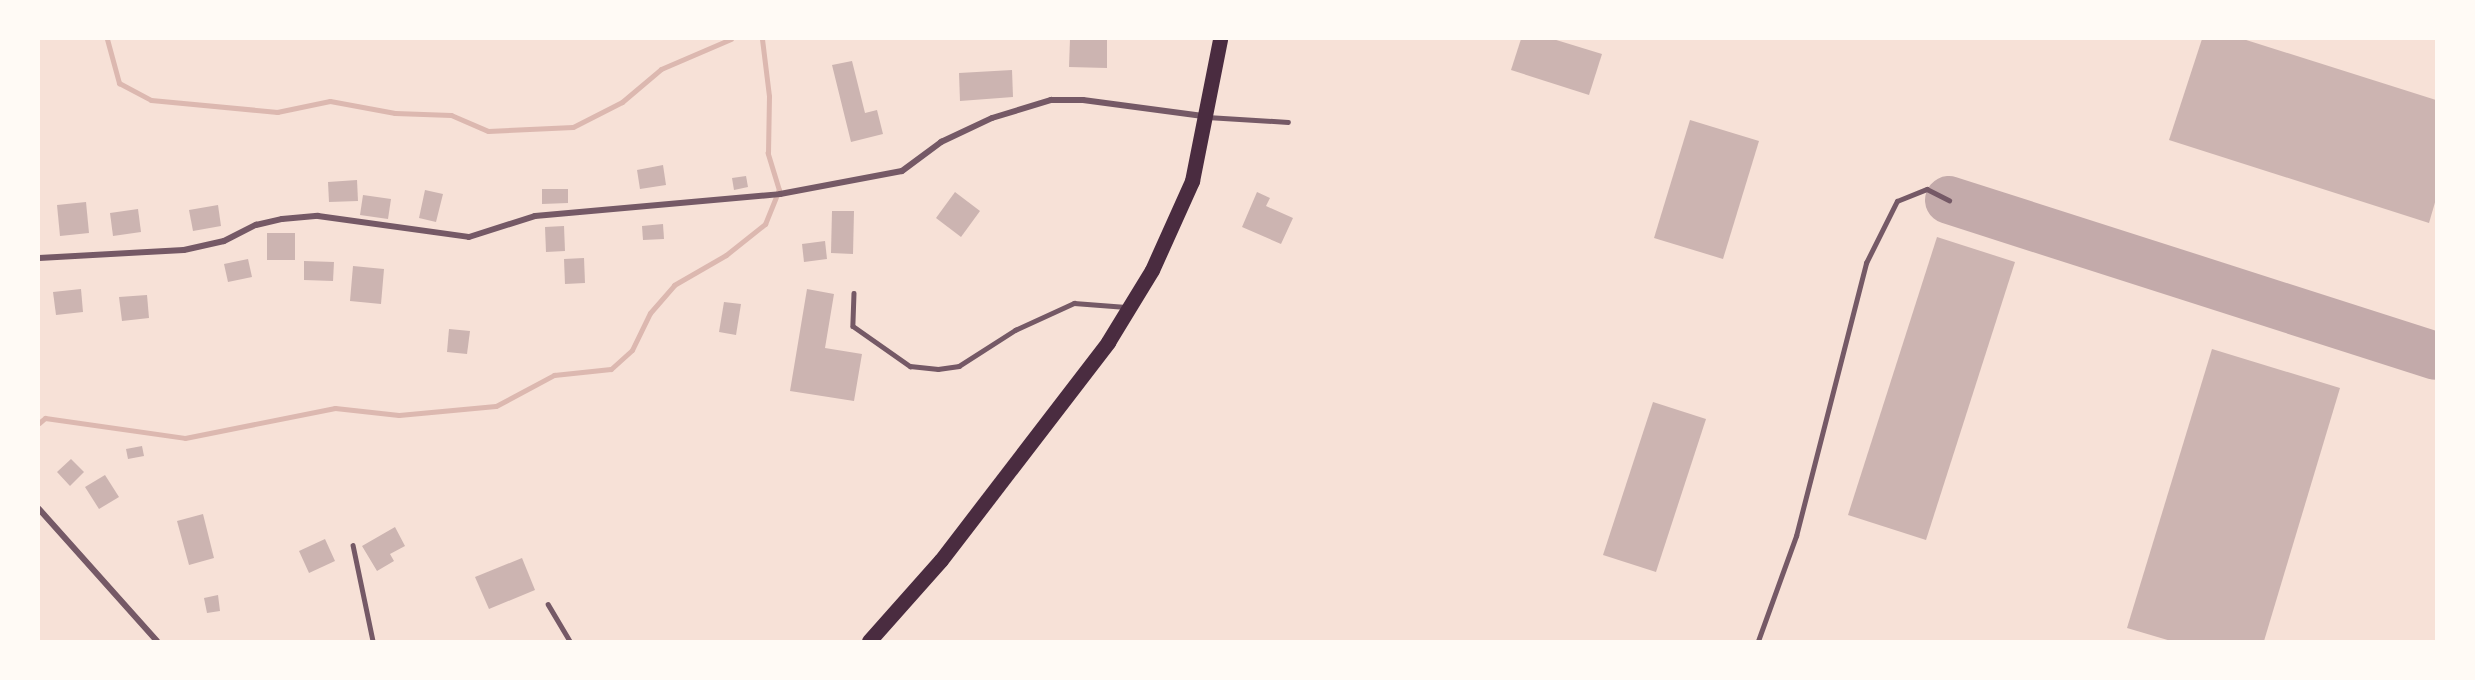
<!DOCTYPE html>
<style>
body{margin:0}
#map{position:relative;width:2475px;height:680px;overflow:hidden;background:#f7e1d7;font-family:Montserrat,sans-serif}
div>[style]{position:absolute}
.stream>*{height:5px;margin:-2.5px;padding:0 2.5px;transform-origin:2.5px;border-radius:2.5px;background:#dcb8b0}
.taxiway>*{height:48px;margin:-24px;padding:0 24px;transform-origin:24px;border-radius:24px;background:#c3aaaa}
.building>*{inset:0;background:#ccb4b1}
.service>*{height:4.5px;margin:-2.25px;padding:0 2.25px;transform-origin:2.25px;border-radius:2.25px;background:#755966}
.minor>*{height:6px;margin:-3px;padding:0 3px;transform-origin:3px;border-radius:3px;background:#755966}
.primary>*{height:15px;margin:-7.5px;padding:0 7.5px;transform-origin:7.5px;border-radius:7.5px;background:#4a2c40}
span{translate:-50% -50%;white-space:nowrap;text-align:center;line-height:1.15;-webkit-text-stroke:4.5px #fffaf5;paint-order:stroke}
.frame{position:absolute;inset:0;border:40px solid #fffaf5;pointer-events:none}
</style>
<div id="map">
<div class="stream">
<div style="left:107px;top:39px;width:46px;rotate:74.7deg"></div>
<div style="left:119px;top:83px;width:36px;rotate:28deg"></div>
<div style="left:151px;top:100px;width:127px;rotate:5.4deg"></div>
<div style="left:277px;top:112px;width:54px;rotate:-11.7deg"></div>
<div style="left:330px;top:101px;width:66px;rotate:10.5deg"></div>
<div style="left:395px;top:113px;width:56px;rotate:2deg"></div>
<div style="left:451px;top:115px;width:40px;rotate:23.4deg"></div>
<div style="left:488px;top:131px;width:85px;rotate:-2.7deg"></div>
<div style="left:573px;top:127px;width:55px;rotate:-27deg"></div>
<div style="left:622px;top:102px;width:51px;rotate:-40.2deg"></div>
<div style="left:661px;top:69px;width:76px;rotate:-23.2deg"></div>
<div style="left:39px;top:423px;width:8px;rotate:-40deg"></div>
<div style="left:45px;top:418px;width:141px;rotate:8.1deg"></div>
<div style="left:185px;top:438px;width:153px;rotate:-11.3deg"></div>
<div style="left:335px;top:408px;width:64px;rotate:6.2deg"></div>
<div style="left:399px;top:415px;width:97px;rotate:-5.3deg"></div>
<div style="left:496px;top:406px;width:66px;rotate:-28.1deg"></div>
<div style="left:554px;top:375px;width:57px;rotate:-6deg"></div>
<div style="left:611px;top:369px;width:28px;rotate:-42deg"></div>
<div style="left:632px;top:350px;width:41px;rotate:-64.1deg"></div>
<div style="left:650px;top:313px;width:37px;rotate:-49deg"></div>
<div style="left:674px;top:285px;width:60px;rotate:-30deg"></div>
<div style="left:726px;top:255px;width:50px;rotate:-38.5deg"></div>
<div style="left:765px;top:224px;width:37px;rotate:-68deg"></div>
<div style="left:779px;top:190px;width:39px;rotate:-107deg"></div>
<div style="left:768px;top:153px;width:57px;rotate:-89deg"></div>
<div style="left:769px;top:96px;width:57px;rotate:-97deg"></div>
</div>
<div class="taxiway">
<div style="left:1949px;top:200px;width:511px;rotate:17.76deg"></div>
</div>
<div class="building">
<div style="clip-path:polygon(1070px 39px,1107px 39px,1107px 68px,1069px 67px)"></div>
<div style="clip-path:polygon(1521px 39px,1553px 39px,1602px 54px,1589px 95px,1511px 70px)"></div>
<div style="clip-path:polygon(2202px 39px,2243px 39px,2436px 100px,2436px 199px,2429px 223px,2169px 140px)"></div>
<div style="clip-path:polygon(852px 61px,865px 113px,877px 110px,883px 134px,851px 142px,832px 65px)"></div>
<div style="clip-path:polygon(1012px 70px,1013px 97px,960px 101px,959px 73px)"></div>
<div style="clip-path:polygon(1690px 120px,1759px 141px,1723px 259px,1654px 238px)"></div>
<div style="clip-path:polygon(663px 165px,666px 185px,640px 189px,637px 170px)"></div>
<div style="clip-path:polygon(746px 176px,748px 187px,734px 190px,732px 178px)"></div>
<div style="clip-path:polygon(357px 180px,358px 201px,329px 202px,328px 182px)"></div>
<div style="clip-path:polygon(542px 189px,568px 189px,568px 203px,542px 204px)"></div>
<div style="clip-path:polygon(425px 190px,443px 194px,436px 222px,419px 218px)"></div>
<div style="clip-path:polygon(955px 192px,980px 211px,961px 237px,936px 218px)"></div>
<div style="clip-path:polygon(1257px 192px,1270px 198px,1266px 206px,1293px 218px,1281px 244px,1242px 227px)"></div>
<div style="clip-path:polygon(363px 195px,391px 199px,388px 219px,360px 215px)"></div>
<div style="clip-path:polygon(86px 202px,89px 233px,60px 236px,57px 205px)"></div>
<div style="clip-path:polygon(218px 205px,221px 226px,193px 231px,189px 210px)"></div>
<div style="clip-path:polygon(138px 209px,141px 232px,113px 236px,110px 213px)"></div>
<div style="clip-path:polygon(832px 211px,854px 211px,853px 254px,831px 253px)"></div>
<div style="clip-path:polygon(663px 224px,664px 239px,643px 240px,642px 226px)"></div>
<div style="clip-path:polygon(564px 226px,565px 251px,546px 252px,545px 227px)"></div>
<div style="clip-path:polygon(267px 233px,295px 233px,295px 260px,267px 260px)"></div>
<div style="clip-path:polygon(1937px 237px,2015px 262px,1926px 540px,1848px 515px)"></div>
<div style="clip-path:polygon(825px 241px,827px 259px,804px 262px,802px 244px)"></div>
<div style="clip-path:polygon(584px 258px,585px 283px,565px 284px,564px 259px)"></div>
<div style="clip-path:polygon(248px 259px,252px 277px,228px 282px,224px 264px)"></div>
<div style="clip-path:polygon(304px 261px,334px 262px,333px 281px,304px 280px)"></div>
<div style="clip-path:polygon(353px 266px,384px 269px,381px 304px,350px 301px)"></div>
<div style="clip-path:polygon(81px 289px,83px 312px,56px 315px,53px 292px)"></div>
<div style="clip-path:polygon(807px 289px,834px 294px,825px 348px,862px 354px,854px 401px,790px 391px)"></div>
<div style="clip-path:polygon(147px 295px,149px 318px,122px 321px,119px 297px)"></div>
<div style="clip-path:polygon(724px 302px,741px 304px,736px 335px,719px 332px)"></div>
<div style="clip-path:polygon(449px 329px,470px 331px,467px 354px,447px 352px)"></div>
<div style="clip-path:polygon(2212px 349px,2340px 388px,2264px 641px,2171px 641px,2127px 628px)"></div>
<div style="clip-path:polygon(1653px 402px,1706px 419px,1656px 572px,1603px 555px)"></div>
<div style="clip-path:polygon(142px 446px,144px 456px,128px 459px,126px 449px)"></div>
<div style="clip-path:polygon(71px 459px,84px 472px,70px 486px,57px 472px)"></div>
<div style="clip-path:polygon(105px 475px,119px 497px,99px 509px,85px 487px)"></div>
<div style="clip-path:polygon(203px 514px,214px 558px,189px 565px,177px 521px)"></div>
<div style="clip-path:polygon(395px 527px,405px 546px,390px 554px,394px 561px,377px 571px,362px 546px)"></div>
<div style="clip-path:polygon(325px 539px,335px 561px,309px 573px,299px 551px)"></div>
<div style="clip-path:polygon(522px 558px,535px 590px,489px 609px,475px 577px)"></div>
<div style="clip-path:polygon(218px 595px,220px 611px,207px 613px,204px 598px)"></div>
</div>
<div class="service">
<div style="left:1207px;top:117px;width:81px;rotate:3.5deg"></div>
<div style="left:854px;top:293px;width:33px;rotate:92deg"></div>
<div style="left:853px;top:326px;width:70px;rotate:35.1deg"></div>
<div style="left:910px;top:366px;width:28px;rotate:6deg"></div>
<div style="left:938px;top:369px;width:21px;rotate:-8deg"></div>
<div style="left:959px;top:366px;width:67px;rotate:-32.7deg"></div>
<div style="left:1015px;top:330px;width:65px;rotate:-24.6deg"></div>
<div style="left:1074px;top:303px;width:52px;rotate:4.4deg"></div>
<div style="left:353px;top:545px;width:98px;rotate:78.2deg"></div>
<div style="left:548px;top:604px;width:43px;rotate:59.3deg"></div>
<div style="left:1758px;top:641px;width:112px;rotate:-70.1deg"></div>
<div style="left:1796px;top:536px;width:282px;rotate:-75.6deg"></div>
<div style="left:1866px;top:263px;width:69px;rotate:-63.4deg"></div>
<div style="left:1897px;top:201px;width:32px;rotate:-22deg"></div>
<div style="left:1927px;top:189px;width:25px;rotate:27deg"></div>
</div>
<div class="minor">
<div style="left:39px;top:258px;width:145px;rotate:-3.2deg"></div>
<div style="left:184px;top:250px;width:41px;rotate:-12.7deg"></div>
<div style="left:224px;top:241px;width:36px;rotate:-27deg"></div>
<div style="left:256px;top:225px;width:27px;rotate:-13deg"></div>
<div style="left:282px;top:219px;width:36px;rotate:-5deg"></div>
<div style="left:318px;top:216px;width:152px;rotate:7.9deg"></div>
<div style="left:469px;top:237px;width:69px;rotate:-17.7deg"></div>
<div style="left:535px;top:216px;width:246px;rotate:-5.1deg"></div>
<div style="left:780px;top:194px;width:124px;rotate:-10.7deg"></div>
<div style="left:902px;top:171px;width:49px;rotate:-36.6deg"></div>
<div style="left:941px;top:142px;width:56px;rotate:-25.2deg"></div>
<div style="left:992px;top:118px;width:62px;rotate:-17deg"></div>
<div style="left:1051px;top:100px;width:32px"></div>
<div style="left:1083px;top:100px;width:121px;rotate:7.6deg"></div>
<div style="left:39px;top:509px;width:177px;rotate:48.2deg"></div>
</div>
<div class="primary">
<div style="left:869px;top:641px;width:108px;rotate:-48.4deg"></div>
<div style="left:941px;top:560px;width:275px;rotate:-52.5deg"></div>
<div style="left:1108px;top:342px;width:84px;rotate:-58.6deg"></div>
<div style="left:1152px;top:270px;width:98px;rotate:-65.8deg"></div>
<div style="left:1192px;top:181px;width:145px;rotate:-78.8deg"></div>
</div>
<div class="frame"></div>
</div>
